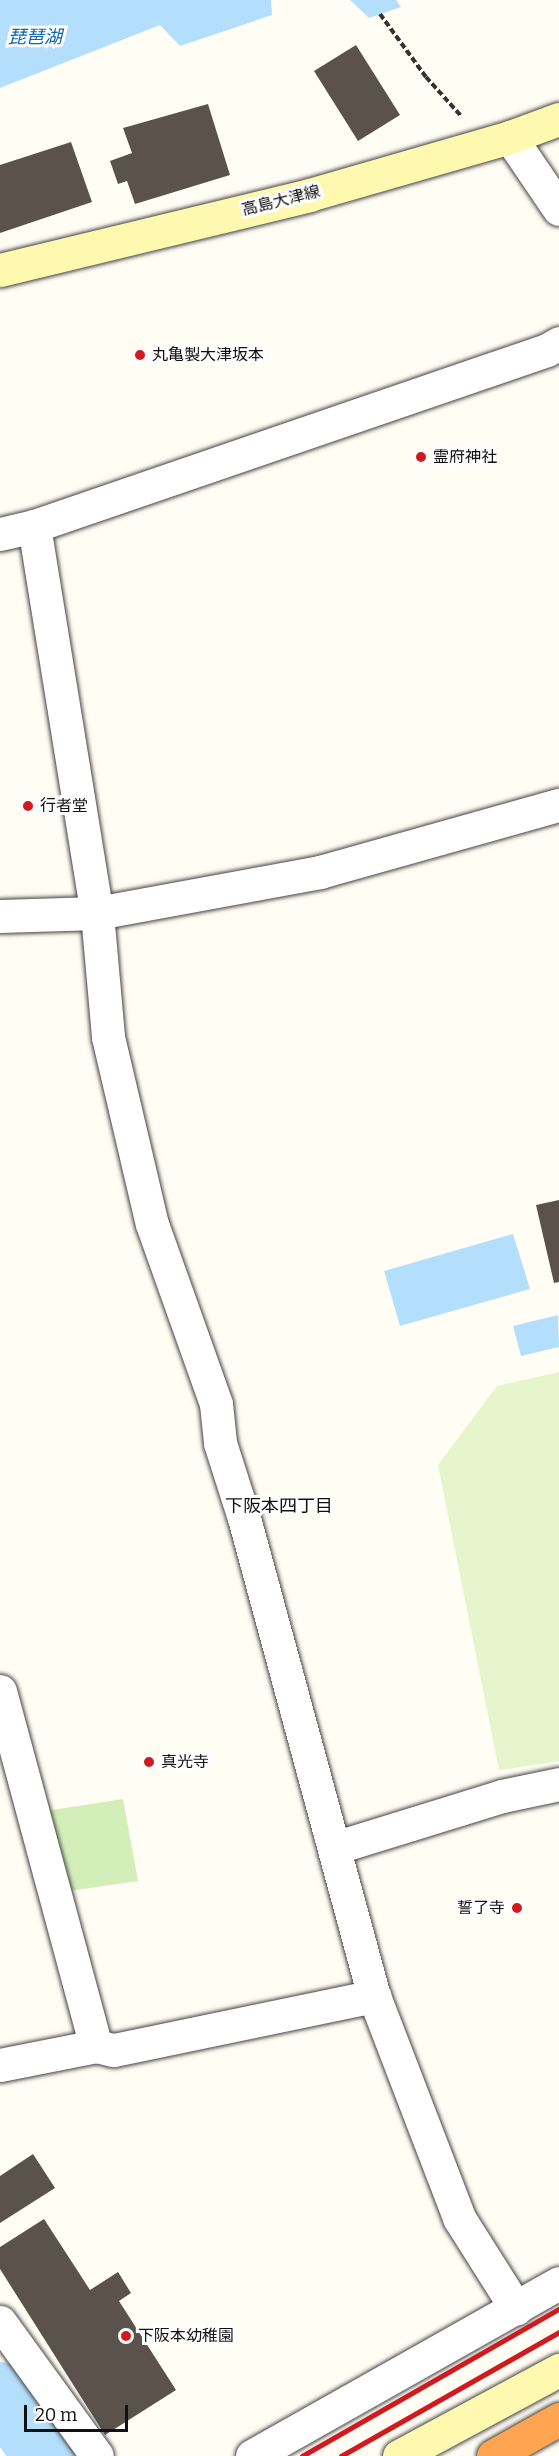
<!DOCTYPE html>
<meta charset="utf-8">
<style>
body{margin:0}
#map{position:relative;width:559px;height:2456px;overflow:hidden;background:#fffdf4;font-family:Bitter,"Noto Sans JP",serif}
div>[style]{position:absolute}
.green>*{inset:0;background:#d4eeb9}
.pitch>*{inset:0;background:#e6f5cc}
.water>*{inset:0;background:#b4dffc}
.river>*{height:62px;margin:-31px;padding:0 31px;transform-origin:31px;border-radius:31px;background:#b4dffc}
.building>*{inset:0;background:#5b524c}
.path>*{height:4px;margin-top:-2px;transform-origin:0;background:repeating-linear-gradient(90deg,#333 0 6px,transparent 0 9px)}
.roads{filter:drop-shadow(0 0 2px #444) drop-shadow(0 0 2px #444)}
.street>*{height:33px;margin:-16.5px;padding:0 16.5px;transform-origin:16.5px;border-radius:16.5px;background:#fff}
.secondary>*{height:33px;margin:-16.5px;padding:0 16.5px;transform-origin:16.5px;border-radius:16.5px;background:#fff8af}
.highway>*{height:33px;margin:-16.5px;padding:0 16.5px;transform-origin:16.5px;border-radius:16.5px;background:#ffa552}
.rail>*{height:4.5px;margin:-2.25px;padding:0 2.25px;transform-origin:2.25px;border-radius:2.25px;background:#d01a1f}
.dots>*{width:16px;height:16px;translate:-50% -50%;box-sizing:border-box;border:3px solid #fff;border-radius:50%}
span{translate:-50% -50%;white-space:nowrap;text-align:center;line-height:1.15;-webkit-text-stroke:6px #fff;paint-order:stroke}
.street-label{font-size:16px;color:#111}
.poi-label{font-size:16px;color:#111}
.left{translate:0 -50%;text-align:left}
.right{translate:-100% -50%;text-align:right}
.water-label{font-size:18px;color:#0c65b1;font-style:italic}
.neighbourhood-label{font-size:18px;color:#111}
.scale{position:absolute;left:24px;top:2405px;width:104px;height:27px;box-sizing:border-box;border:3px solid #111;border-top:0;padding-left:8px;font-size:18px;line-height:21px;white-space:nowrap;color:#111;-webkit-text-stroke:4px #fff;paint-order:stroke}
</style>
<div id="map">
<div class="green">
<div style="clip-path:polygon(123px 1799px,138px 1881px,69px 1891px,46px 1811px)"></div>
</div>
<div class="pitch">
<div style="clip-path:polygon(559px 1372px,559px 1761px,499px 1770px,438px 1465px,497px 1386px)"></div>
</div>
<div class="water">
<div style="clip-path:polygon(0 0,271px 0,272px 15px,180px 46px,160px 25px,0 88px)"></div>
<div style="clip-path:polygon(350px 0,396px 0,401px 7px,369px 18px)"></div>
<div style="clip-path:polygon(513px 1234px,530px 1289px,400px 1326px,384px 1271px)"></div>
<div style="clip-path:polygon(558px 1315px,559px 1347px,521px 1356px,513px 1326px)"></div>
</div>
<div class="river">
<div style="left:0;top:2393px;width:77px;rotate:55.1deg"></div>
</div>
<div class="building">
<div style="clip-path:polygon(356px 45px,400px 115px,358px 141px,314px 71px)"></div>
<div style="clip-path:polygon(208px 104px,230px 175px,135px 204px,127px 181px,118px 184px,110px 161px,132px 153px,123px 128px)"></div>
<div style="clip-path:polygon(71px 142px,92px 202px,0 233px,0 165px)"></div>
<div style="clip-path:polygon(559px 1200px,559px 1282px,554px 1283px,536px 1205px)"></div>
<div style="clip-path:polygon(33px 2154px,55px 2188px,0 2223px,0 2176px)"></div>
<div style="clip-path:polygon(44px 2219px,90px 2290px,118px 2272px,131px 2293px,119px 2301px,176px 2390px,105px 2435px,0 2269px,0 2247px)"></div>
</div>
<div class="path">
<div style="left:380px;top:14px;width:78px;rotate:53.9deg"></div>
<div style="left:426px;top:77px;width:54px;rotate:48deg"></div>
</div>
<div class="roads">
<div class="street">
<div style="left:510px;top:137px;width:87px;rotate:55.8deg"></div>
<div style="left:34px;top:526px;width:392px;rotate:80.8deg"></div>
<div style="left:97px;top:913px;width:124px;rotate:84.9deg"></div>
<div style="left:108px;top:1037px;width:192px;rotate:76.8deg"></div>
<div style="left:152px;top:1224px;width:191px;rotate:70.4deg"></div>
<div style="left:216px;top:1404px;width:39px;rotate:84deg"></div>
<div style="left:220px;top:1443px;width:79px;rotate:72.3deg"></div>
<div style="left:244px;top:1518px;width:495px;rotate:74.8deg"></div>
<div style="left:374px;top:1996px;width:238px;rotate:69deg"></div>
<div style="left:459px;top:2218px;width:107px;rotate:57.7deg"></div>
<div style="left:0;top:534px;width:35px;rotate:-13deg"></div>
<div style="left:34px;top:526px;width:542px;rotate:-18.94deg"></div>
<div style="left:547px;top:350px;width:14px;rotate:-30deg"></div>
<div style="left:0;top:916px;width:97px;rotate:-1.8deg"></div>
<div style="left:97px;top:913px;width:227px;rotate:-10.4deg"></div>
<div style="left:320px;top:872px;width:248px;rotate:-15.7deg"></div>
<div style="left:0;top:1691px;width:368px;rotate:74.9deg"></div>
<div style="left:334px;top:1848px;width:176px;rotate:-17.2deg"></div>
<div style="left:502px;top:1796px;width:58px;rotate:-11.9deg"></div>
<div style="left:0;top:2065px;width:98px;rotate:-11.2deg"></div>
<div style="left:96px;top:2046px;width:18px;rotate:13deg"></div>
<div style="left:114px;top:2050px;width:266px;rotate:-11.7deg"></div>
<div style="left:0;top:2322px;width:165px;rotate:54.1deg"></div>
<div style="left:252px;top:2456px;width:352px;rotate:-29.4deg"></div>
</div>
<div class="secondary">
<div style="left:0;top:270px;width:318px;rotate:-13.6deg"></div>
<div style="left:309px;top:195px;width:209px;rotate:-16.1deg"></div>
<div style="left:510px;top:137px;width:52px;rotate:-20.2deg"></div>
<div style="left:399px;top:2456px;width:182px;rotate:-28.3deg"></div>
</div>
<div class="highway">
<div style="left:493px;top:2456px;width:76px;rotate:-29.3deg"></div>
</div>
</div>
<div class="rail">
<div style="left:302px;top:2456px;width:296px;rotate:-29.8deg"></div>
<div style="left:341px;top:2456px;width:251px;rotate:-29.6deg"></div>
</div>
<div class="dots">
<div style="left:140px;top:355px;background:#d01a1f"></div>
<div style="left:421px;top:457px;background:#d01a1f"></div>
<div style="left:28px;top:806px;background:#d01a1f"></div>
<div style="left:149px;top:1762px;background:#d01a1f"></div>
<div style="left:517px;top:1908px;background:#d01a1f"></div>
<div style="left:126px;top:2336px;background:#d01a1f"></div>
</div>
<div class="street-label">
<span style="left:281px;top:201px;rotate:-14deg">高島大津線</span>
</div>
<div class="poi-label">
<span class="left" style="left:152px;top:355px">丸亀製大津坂本</span>
<span class="left" style="left:433px;top:457px">霊府神社</span>
<span class="left" style="left:40px;top:806px">行者堂</span>
<span class="left" style="left:161px;top:1762px">真光寺</span>
<span class="right" style="left:505px;top:1908px">誓了寺</span>
<span class="left" style="left:138px;top:2336px">下阪本幼稚園</span>
</div>
<div class="water-label">
<span style="left:35px;top:37px">琵琶湖</span>
</div>
<div class="neighbourhood-label">
<span style="left:279px;top:1506px">下阪本四丁目</span>
</div>
<div class="scale">20 m</div>
</div>
